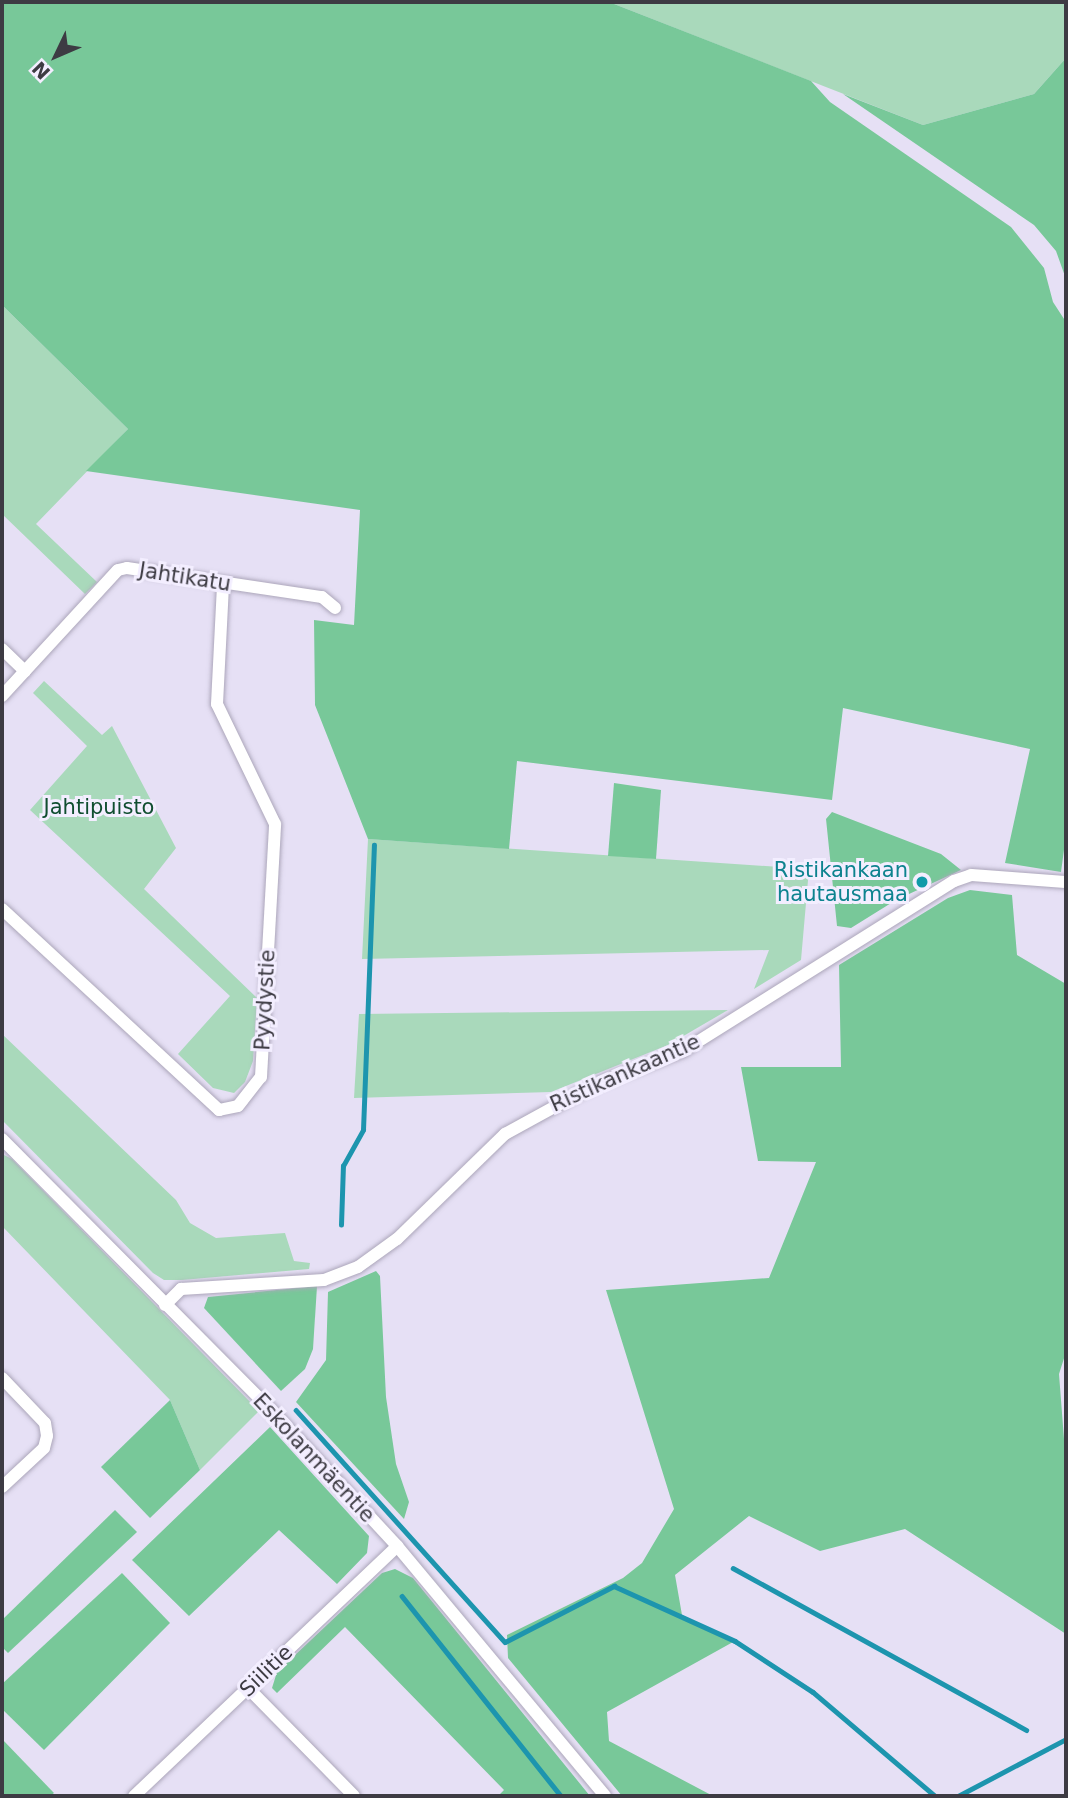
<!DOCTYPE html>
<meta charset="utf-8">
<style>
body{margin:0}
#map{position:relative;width:1068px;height:1798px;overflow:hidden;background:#e6e0f5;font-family:"DejaVu Sans",sans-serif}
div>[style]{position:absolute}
.green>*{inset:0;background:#a9d9bb}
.forest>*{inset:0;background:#78c899}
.stream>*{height:4.5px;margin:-2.25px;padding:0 2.25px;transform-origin:2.25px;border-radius:2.25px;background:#1d95ae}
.roads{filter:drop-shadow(0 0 2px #aca6ba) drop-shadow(0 0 2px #aca6ba)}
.minor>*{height:12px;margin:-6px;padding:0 6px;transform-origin:6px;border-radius:6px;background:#fff}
.dots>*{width:19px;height:19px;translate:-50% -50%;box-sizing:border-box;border:4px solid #f3eeff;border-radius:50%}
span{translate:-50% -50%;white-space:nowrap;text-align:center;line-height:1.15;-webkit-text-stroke:6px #f3eeff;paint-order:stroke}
.street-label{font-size:21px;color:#3d3b43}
.park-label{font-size:21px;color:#104e30}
.culture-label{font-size:21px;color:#0d838f}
.right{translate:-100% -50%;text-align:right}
.frame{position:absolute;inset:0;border:4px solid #3d3b43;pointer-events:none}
.north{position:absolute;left:21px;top:21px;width:70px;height:70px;-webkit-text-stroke:5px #f3eeff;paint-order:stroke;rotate:226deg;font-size:19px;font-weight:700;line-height:28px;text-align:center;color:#3d3b43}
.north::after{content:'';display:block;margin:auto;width:24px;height:32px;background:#3d3b43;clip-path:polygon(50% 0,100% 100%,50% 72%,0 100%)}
</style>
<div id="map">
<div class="green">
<div style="clip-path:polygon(609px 2px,1066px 2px,1066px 58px,1034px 94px,923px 125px)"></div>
<div style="clip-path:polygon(2px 305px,128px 429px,36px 524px,97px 582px,85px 594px,2px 514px)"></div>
<div style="clip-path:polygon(44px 681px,102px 735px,112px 726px,176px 848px,144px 889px,257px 998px,253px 1061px,245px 1082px,234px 1093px,213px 1088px,178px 1054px,230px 996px,30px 810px,87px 746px,33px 693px)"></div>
<div style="clip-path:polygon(368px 839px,809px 869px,801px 960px,754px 989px,769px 950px,362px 959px)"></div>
<div style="clip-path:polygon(728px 1010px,668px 1045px,551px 1092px,354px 1098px,359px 1014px)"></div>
<div style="clip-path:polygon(2px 1034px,176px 1200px,190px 1223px,216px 1238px,285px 1233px,294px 1261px,310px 1263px,309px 1269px,182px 1280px,164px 1280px,153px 1273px,2px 1120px)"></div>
<div style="clip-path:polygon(2px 1154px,12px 1159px,259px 1411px,200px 1470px,170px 1400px,2px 1226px)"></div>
</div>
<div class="forest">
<div style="clip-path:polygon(2px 2px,609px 2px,811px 81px,830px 102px,1011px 227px,1044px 268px,1053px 302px,1066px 322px,1066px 835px,1061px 872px,1005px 863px,1030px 749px,843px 708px,832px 800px,517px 761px,509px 849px,368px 839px,315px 705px,314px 620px,354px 625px,360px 510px,86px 471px,128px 429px,2px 305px)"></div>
<div style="clip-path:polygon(1066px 58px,1066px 279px,1056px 251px,1034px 225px,843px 94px,923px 125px,1034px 94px)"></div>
<div style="clip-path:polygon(614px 783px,661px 790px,656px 859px,608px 856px)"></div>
<div style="clip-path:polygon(832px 812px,941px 854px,961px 870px,896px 900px,851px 928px,837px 926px,826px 819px)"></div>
<div style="clip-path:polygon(970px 890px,1012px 895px,1017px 955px,1066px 984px,1066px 1352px,1059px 1374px,1066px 1465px,1066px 1634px,905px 1529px,820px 1551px,749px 1516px,675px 1575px,682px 1615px,733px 1642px,607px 1712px,609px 1741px,713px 1796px,622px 1796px,508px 1658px,507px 1635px,623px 1578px,642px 1563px,674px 1509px,606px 1290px,769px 1278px,816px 1162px,758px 1161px,741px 1067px,841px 1067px,839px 965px,948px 898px)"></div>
<div style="clip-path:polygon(376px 1271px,380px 1276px,386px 1397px,396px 1464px,409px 1502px,404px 1519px,296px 1402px,326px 1360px,328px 1292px)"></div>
<div style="clip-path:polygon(317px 1286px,313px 1349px,305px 1369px,281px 1391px,204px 1308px,208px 1297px)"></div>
<div style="clip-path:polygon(170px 1400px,200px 1470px,150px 1518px,101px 1467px)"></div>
<div style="clip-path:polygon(270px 1427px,369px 1536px,367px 1553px,337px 1584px,279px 1530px,189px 1616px,132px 1560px)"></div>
<div style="clip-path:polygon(115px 1510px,137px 1532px,8px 1653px,2px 1647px,2px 1620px)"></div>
<div style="clip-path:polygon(395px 1569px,413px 1578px,590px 1796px,498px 1796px,504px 1790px,345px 1627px,277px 1693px,272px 1688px,277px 1672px,382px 1573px)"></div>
<div style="clip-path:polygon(122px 1573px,170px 1623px,44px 1750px,2px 1709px,2px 1684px)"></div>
<div style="clip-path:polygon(2px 1739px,54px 1793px,50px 1796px,2px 1796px)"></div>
</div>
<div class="stream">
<div style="left:341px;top:1225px;width:59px;rotate:-88.1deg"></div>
<div style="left:343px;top:1166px;width:41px;rotate:-60.9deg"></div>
<div style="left:363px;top:1130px;width:285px;rotate:-87.8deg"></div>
<div style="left:296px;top:1410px;width:312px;rotate:48deg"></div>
<div style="left:505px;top:1642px;width:123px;rotate:-27.2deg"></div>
<div style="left:614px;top:1586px;width:133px;rotate:24.4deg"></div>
<div style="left:735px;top:1641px;width:93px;rotate:33.2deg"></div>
<div style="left:813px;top:1692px;width:160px;rotate:40.4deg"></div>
<div style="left:733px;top:1568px;width:335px;rotate:28.9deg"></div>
<div style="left:402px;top:1596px;width:256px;rotate:51.5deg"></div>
<div style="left:958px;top:1796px;width:122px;rotate:-27.8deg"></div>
</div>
<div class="roads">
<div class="minor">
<div style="left:2px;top:649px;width:32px;rotate:44deg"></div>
<div style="left:2px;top:696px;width:171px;rotate:-47.4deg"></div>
<div style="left:118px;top:570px;width:9px;rotate:-13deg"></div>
<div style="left:127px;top:568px;width:197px;rotate:8.5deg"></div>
<div style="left:322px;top:597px;width:17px;rotate:40deg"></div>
<div style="left:2px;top:909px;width:296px;rotate:42.8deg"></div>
<div style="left:219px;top:1110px;width:19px;rotate:-12deg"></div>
<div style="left:238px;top:1106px;width:37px;rotate:-52deg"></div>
<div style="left:261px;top:1077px;width:253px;rotate:-86.8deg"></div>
<div style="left:275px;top:824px;width:133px;rotate:-115.8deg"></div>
<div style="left:217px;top:704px;width:119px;rotate:-87.1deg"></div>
<div style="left:2px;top:1139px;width:385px;rotate:45.2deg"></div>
<div style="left:273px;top:1412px;width:183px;rotate:47.2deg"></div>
<div style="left:397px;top:1546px;width:325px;rotate:50.2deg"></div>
<div style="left:165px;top:1305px;width:23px;rotate:-45deg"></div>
<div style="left:181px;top:1289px;width:143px;rotate:-3.6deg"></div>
<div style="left:324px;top:1280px;width:36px;rotate:-21deg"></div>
<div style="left:358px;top:1267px;width:48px;rotate:-35.7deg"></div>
<div style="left:397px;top:1239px;width:151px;rotate:-44.2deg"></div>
<div style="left:505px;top:1134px;width:104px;rotate:-28.8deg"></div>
<div style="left:596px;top:1084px;width:93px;rotate:-20.8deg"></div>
<div style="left:683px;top:1051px;width:320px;rotate:-32.1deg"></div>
<div style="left:954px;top:881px;width:18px;rotate:-19deg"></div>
<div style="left:971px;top:875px;width:95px;rotate:4.2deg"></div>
<div style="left:2px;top:1378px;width:62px;rotate:46.3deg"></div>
<div style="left:45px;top:1423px;width:13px;rotate:81deg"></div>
<div style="left:47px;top:1436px;width:12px;rotate:104deg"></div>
<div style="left:44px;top:1448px;width:57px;rotate:137.1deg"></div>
<div style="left:248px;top:1688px;width:151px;rotate:45.5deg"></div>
<div style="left:134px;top:1796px;width:363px;rotate:-43.5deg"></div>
</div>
</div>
<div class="dots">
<div style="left:922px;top:882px;background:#0f9aa8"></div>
</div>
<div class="street-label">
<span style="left:185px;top:577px;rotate:9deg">Jahtikatu</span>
<span style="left:265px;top:1000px;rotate:-87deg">Pyydystie</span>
<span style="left:625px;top:1073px;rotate:-24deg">Ristikankaantie</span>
<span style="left:314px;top:1458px;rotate:47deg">Eskolanmäentie</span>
<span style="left:266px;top:1671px;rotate:-44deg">Siilitie</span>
</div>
<div class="park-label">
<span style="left:99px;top:807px">Jahtipuisto</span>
</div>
<div class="culture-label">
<span class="right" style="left:908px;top:882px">Ristikankaan<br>hautausmaa</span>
</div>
<div class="frame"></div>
<div class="north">N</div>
</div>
